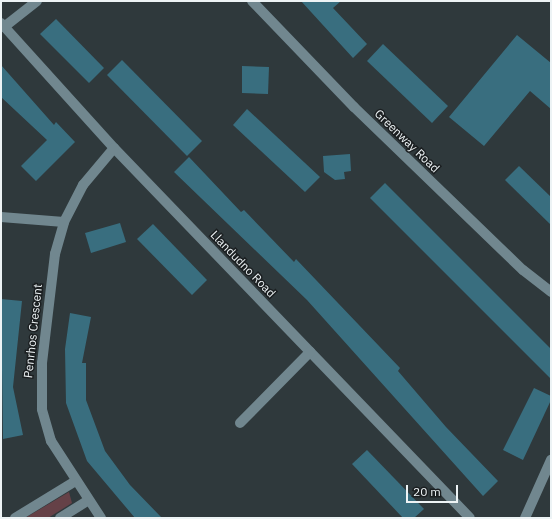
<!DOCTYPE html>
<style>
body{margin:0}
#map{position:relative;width:552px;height:519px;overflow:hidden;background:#2f393c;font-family:"IBM Plex Sans",sans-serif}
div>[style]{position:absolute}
.green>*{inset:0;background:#654147}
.building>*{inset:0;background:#396e7f}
.minor>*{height:10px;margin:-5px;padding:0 5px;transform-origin:5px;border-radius:5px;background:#71878f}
span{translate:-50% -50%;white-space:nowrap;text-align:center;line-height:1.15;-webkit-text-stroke:3px #1b1f21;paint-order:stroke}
.street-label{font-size:12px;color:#edf3f5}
.frame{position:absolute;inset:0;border:2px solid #edf3f5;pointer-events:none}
.scale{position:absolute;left:406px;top:485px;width:52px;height:18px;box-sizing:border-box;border:2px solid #edf3f5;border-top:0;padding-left:5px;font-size:12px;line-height:14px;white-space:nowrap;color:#edf3f5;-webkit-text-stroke:3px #1b1f21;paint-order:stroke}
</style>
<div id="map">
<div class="green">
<div style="clip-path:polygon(69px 492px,72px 503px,48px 518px,25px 518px)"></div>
</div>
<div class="building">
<div style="clip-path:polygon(301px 1px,341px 1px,333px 8px,367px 44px,353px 58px)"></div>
<div style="clip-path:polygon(56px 19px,104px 68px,89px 83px,40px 34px)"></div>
<div style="clip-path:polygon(517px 35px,551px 63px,551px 109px,530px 91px,484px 146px,449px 117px)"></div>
<div style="clip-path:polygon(383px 44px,448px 106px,432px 123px,367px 61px)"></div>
<div style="clip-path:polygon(122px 60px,202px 141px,187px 156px,107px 75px)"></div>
<div style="clip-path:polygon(1px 65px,54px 125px,56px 122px,75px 142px,36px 181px,21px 166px,47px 140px,1px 97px)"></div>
<div style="clip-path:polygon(242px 66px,269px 67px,268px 94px,242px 93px)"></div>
<div style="clip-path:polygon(247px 109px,320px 177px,305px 192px,233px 125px)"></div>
<div style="clip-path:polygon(350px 154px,351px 171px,344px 172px,345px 179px,335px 180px,324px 172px,323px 156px)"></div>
<div style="clip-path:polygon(189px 157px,241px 212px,244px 210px,294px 262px,296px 259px,400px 368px,398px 371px,446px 427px,498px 481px,483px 496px,307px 300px,174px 172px)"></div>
<div style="clip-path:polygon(519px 166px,551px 197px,551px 225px,505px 180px)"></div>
<div style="clip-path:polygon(385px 183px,551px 349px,551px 379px,370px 198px)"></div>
<div style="clip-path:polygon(120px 223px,126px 242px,91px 253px,85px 233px)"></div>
<div style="clip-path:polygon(153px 224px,207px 280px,192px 295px,137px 239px)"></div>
<div style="clip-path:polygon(1px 299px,22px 301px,13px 387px,23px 435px,3px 439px)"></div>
<div style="clip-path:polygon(70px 313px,91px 317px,82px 363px,86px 363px,86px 400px,105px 451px,130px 485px,162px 518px,135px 518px,87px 461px,66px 403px,65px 349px)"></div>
<div style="clip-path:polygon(534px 388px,551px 396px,551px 400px,523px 460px,503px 450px)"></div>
<div style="clip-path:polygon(367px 450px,424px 509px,414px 518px,403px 518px,352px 464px)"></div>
</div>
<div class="minor">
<div style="left:252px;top:1px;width:147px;rotate:46.1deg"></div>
<div style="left:354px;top:107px;width:235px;rotate:44deg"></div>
<div style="left:523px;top:270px;width:36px;rotate:38deg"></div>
<div style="left:1px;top:23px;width:169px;rotate:47.9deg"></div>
<div style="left:114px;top:148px;width:513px;rotate:46.1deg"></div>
<div style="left:4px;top:27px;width:42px;rotate:-38.2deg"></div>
<div style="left:1px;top:217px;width:63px;rotate:4.5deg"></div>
<div style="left:240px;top:423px;width:100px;rotate:-45.4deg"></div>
<div style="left:15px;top:518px;width:69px;rotate:-31.4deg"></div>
<div style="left:60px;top:518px;width:32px;rotate:-32deg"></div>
<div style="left:101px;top:518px;width:92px;rotate:-123deg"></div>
<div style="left:51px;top:441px;width:33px;rotate:-106deg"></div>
<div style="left:42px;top:409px;width:46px;rotate:-90deg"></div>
<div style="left:42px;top:363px;width:110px;rotate:-83.2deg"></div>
<div style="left:55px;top:254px;width:33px;rotate:-74deg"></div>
<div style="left:64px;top:222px;width:42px;rotate:-62.8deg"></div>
<div style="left:83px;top:185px;width:48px;rotate:-50deg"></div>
<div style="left:525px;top:518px;width:64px;rotate:-65.9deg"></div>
</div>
<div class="street-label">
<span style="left:407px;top:141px;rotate:44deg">Greenway Road</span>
<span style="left:243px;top:264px;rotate:46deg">Llandudno Road</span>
<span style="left:33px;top:331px;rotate:-84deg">Penrhos Crescent</span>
</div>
<div class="frame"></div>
<div class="scale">20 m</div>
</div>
